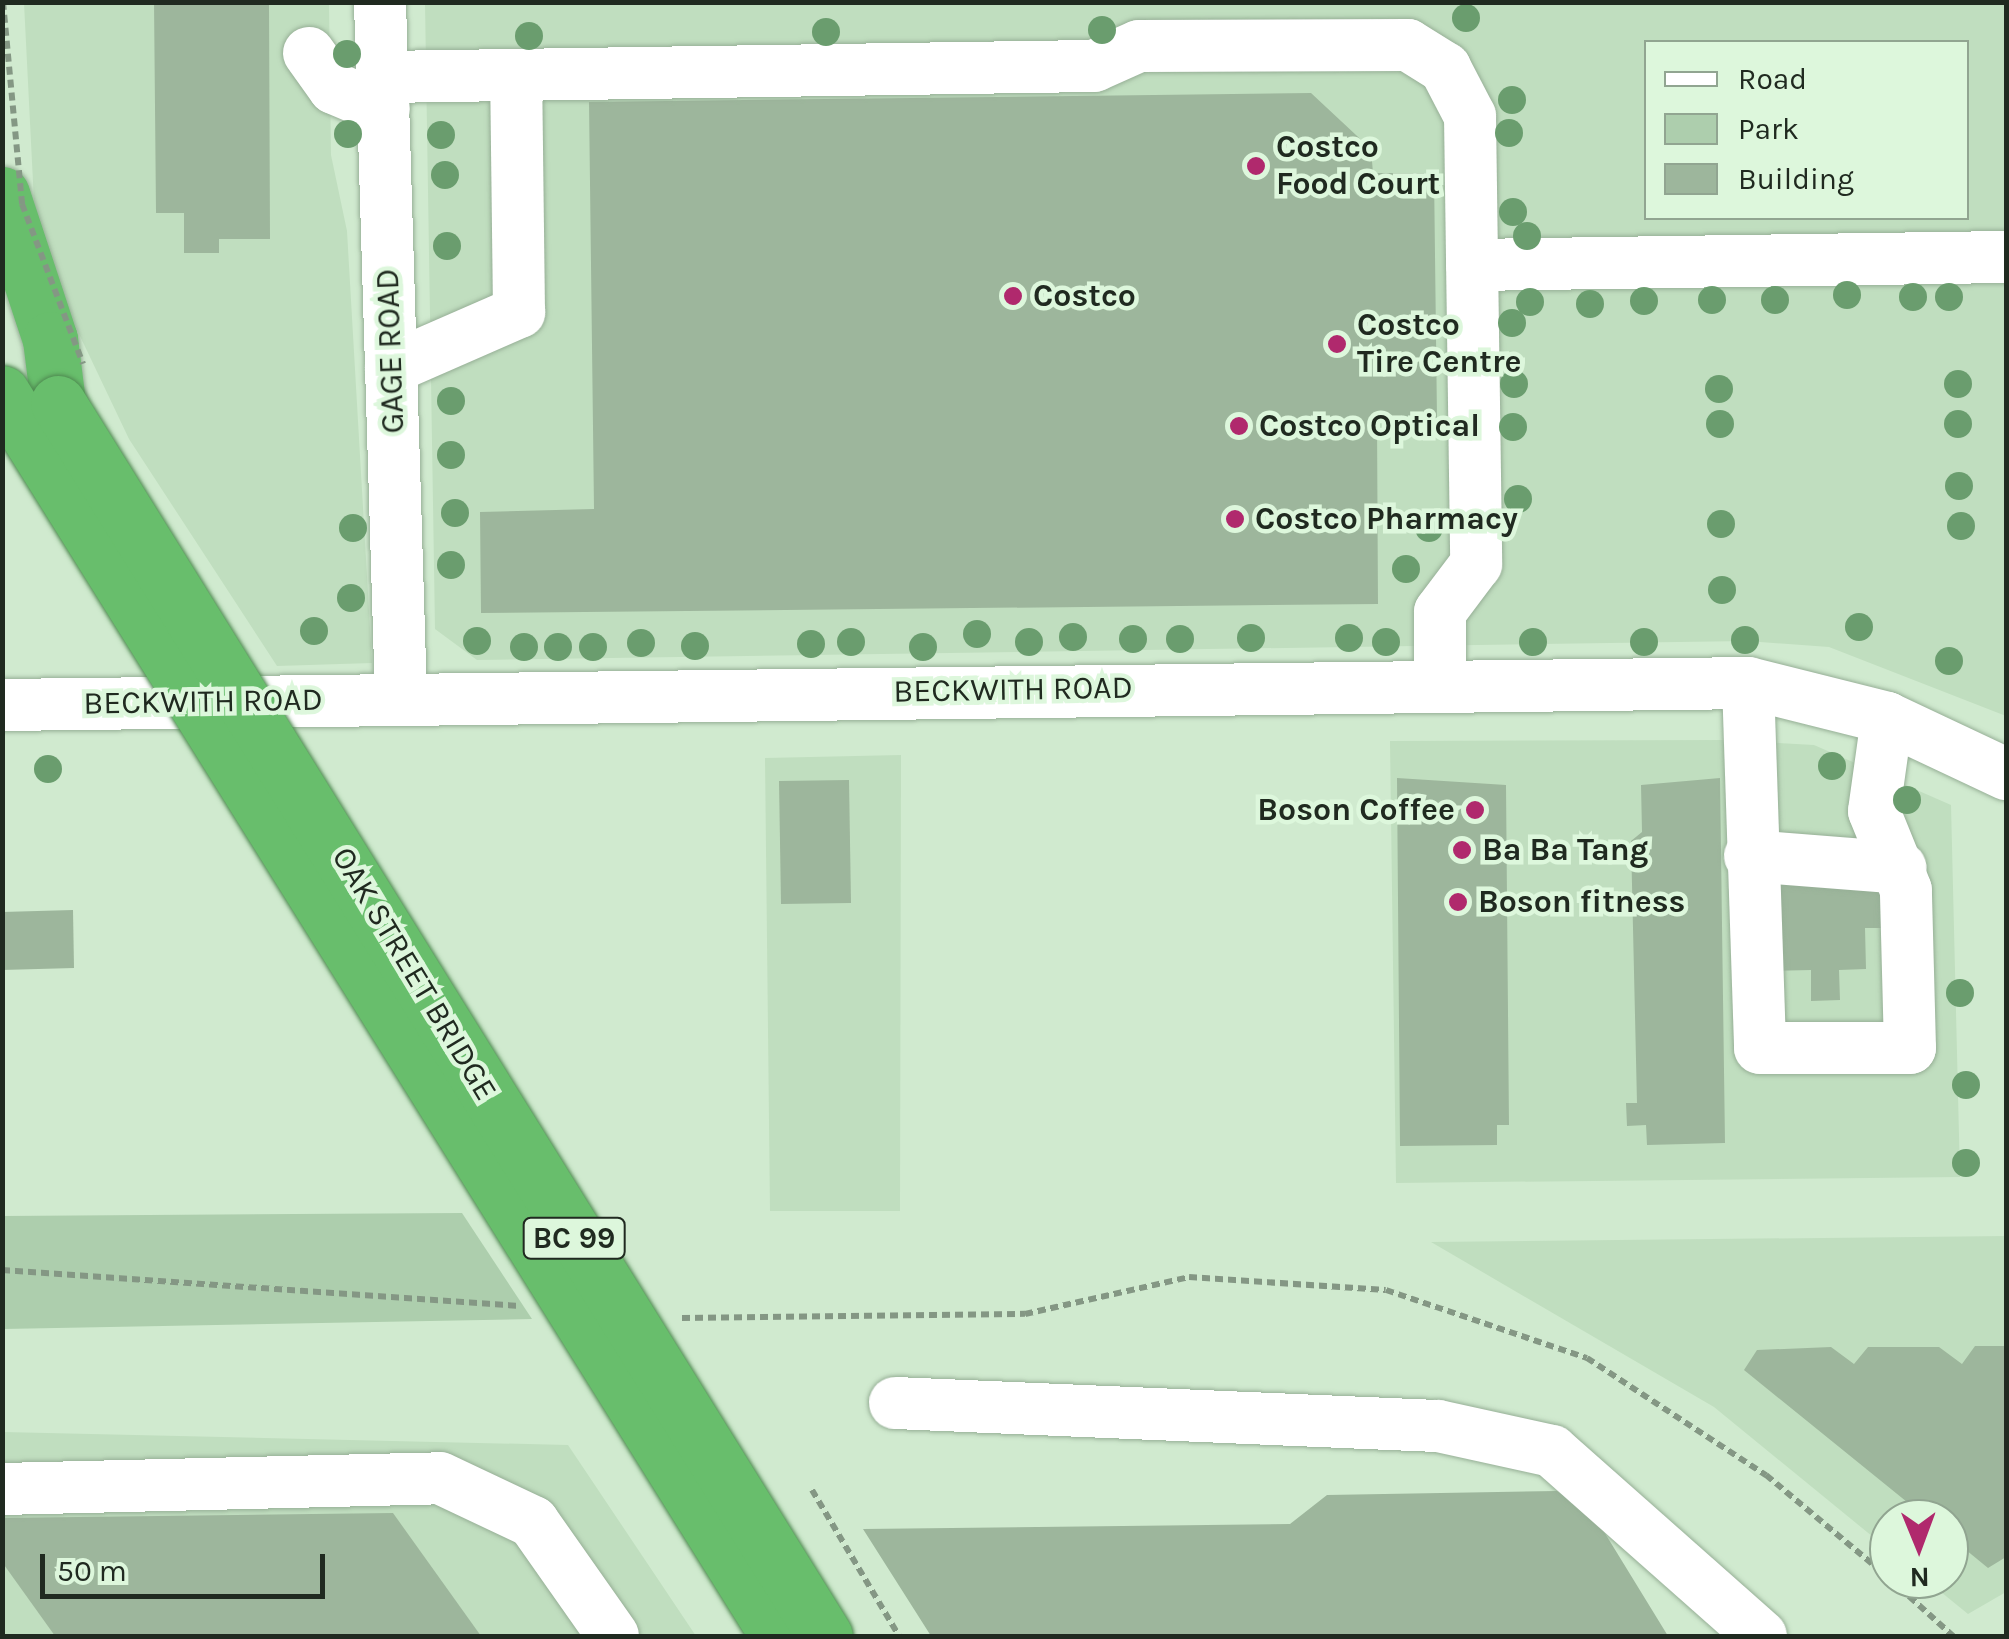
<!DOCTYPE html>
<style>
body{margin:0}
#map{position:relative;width:2009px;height:1639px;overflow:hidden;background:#d0eacf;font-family:Karla,sans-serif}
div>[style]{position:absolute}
.built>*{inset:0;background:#c0debf}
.green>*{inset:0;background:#adcead}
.building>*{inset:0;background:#9db69c}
.path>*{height:6px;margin-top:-3px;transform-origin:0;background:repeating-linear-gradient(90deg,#849784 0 8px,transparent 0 13px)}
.roads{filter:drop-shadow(0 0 2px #96af96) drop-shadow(0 0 2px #96af96)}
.minor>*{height:52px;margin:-26px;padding:0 26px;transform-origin:26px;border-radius:26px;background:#fff}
.highway>*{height:55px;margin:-27.5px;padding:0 27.5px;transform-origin:27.5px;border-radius:27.5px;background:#68be6c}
.path-bridge>*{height:6px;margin-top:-3px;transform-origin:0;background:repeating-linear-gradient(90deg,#849784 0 8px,transparent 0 13px)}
.bridges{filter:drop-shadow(0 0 2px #4f8a51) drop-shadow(0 0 2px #4f8a51)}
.highway-bridge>*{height:55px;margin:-27.5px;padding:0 27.5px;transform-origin:27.5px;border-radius:27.5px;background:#68be6c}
.trees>*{width:28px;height:28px;margin:-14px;border-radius:50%;background:#6a9d6e}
.dots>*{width:28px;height:28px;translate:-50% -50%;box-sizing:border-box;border:5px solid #ddf7dc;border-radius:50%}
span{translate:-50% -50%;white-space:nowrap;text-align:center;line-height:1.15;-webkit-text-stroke:9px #ddf7dc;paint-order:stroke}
.shield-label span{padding:2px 8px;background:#ddf7dc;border:2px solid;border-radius:8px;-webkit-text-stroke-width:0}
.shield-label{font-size:30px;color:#202a20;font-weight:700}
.poi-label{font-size:32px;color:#202a20;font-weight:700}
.left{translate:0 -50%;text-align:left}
.right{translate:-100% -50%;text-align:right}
.street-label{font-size:32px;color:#202a20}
.frame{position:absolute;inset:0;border:5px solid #202a20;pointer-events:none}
.legend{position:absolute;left:1644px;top:40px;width:325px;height:180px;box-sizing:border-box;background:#ddf7dc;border:2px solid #91a591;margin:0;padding:12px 18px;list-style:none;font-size:30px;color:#202a20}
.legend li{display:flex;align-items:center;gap:20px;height:50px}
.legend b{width:50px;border:2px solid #91a591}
.north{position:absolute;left:1869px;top:1499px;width:100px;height:100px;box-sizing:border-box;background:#ddf7dc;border:2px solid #91a591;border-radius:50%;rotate:179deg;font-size:28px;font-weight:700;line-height:40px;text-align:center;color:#202a20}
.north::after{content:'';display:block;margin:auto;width:35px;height:45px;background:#b0296d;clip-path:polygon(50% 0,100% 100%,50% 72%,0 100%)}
.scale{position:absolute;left:40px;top:1554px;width:285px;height:45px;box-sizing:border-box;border:5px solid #202a20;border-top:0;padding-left:12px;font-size:30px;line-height:35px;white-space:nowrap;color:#202a20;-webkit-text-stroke:8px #ddf7dc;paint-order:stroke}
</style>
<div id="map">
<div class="built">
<div style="clip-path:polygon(24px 3px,329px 3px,331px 155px,347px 231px,372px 663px,277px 666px,129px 439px,60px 294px,34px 202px)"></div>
<div style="clip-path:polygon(evenodd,425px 3px,2006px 3px,2006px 716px,1829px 647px,1747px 641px,477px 660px,435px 629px,425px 3px,1646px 42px,1966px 42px,1966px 218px,1646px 218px,1646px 42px)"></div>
<div style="clip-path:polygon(1726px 740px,1814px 745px,1951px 805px,1960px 1177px,1396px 1183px,1390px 741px)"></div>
<div style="clip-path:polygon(901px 755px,900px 1211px,770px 1211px,765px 758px)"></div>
<div style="clip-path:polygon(2006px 1236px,2006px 1592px,1968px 1614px,1925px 1579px,1949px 1579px,1949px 1519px,1889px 1519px,1889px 1550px,1714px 1407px,1431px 1242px)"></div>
<div style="clip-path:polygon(3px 1432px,568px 1445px,696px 1636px,3px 1636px)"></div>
</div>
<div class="green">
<div style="clip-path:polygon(462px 1213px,532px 1319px,3px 1329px,3px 1216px)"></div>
</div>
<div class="building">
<div style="clip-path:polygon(154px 2px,269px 2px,270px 239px,219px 239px,219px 253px,184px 253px,184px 213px,156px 213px)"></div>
<div style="clip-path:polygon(1311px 93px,1371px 149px,1373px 173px,1434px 173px,1437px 418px,1377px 421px,1378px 604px,481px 613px,480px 512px,594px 509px,589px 102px)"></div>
<div style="clip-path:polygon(1397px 778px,1506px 785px,1509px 1125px,1497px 1125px,1497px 1145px,1400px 1146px)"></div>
<div style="clip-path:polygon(1720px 778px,1725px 1143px,1647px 1145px,1646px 1125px,1627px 1126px,1626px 1103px,1637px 1103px,1631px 841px,1642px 832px,1641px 785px)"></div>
<div style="clip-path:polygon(849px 780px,851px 903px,781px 904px,779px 781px)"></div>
<div style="clip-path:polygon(1887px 874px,1888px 928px,1865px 928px,1866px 969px,1839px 970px,1840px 1000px,1811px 1001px,1811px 970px,1771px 971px,1769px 876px)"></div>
<div style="clip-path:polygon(73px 910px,74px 968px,2px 970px,2px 912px)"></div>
<div style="clip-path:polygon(1975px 1346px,2006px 1346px,2006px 1557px,1988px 1568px,1949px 1536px,1949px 1519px,1928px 1519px,1744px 1370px,1757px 1350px,1831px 1347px,1854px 1364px,1868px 1347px,1939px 1347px,1962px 1364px)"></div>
<div style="clip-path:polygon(1557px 1491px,1595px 1517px,1668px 1636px,931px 1636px,863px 1529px,1290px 1524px,1327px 1495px)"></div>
<div style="clip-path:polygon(393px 1513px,481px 1636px,55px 1636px,2px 1562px,2px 1518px)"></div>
</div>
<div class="path">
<div style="left:2px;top:1270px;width:519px;rotate:3.98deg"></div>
<div style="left:682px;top:1318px;width:343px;rotate:-0.7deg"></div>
<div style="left:1025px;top:1314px;width:168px;rotate:-12.7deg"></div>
<div style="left:1189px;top:1277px;width:197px;rotate:3.8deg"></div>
<div style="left:1386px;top:1290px;width:212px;rotate:18.7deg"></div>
<div style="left:1587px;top:1358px;width:214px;rotate:33.2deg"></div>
<div style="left:1766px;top:1475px;width:160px;rotate:39.9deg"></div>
<div style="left:812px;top:1490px;width:170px;rotate:59.2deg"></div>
<div style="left:1890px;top:1579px;width:85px;rotate:42.1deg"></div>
</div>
<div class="roads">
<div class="minor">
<div style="left:380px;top:2px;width:697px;rotate:88.27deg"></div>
<div style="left:309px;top:53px;width:43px;rotate:54.5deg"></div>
<div style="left:334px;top:88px;width:54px;rotate:22.8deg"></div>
<div style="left:383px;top:77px;width:711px;rotate:-0.89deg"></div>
<div style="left:1094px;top:66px;width:49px;rotate:-24deg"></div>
<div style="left:1139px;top:46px;width:269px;rotate:-0.2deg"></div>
<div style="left:1408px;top:45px;width:44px;rotate:31.9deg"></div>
<div style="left:1445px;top:68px;width:54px;rotate:62.5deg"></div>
<div style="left:1470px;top:116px;width:448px;rotate:89.2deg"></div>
<div style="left:1476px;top:564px;width:60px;rotate:126.9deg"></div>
<div style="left:1440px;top:612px;width:72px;rotate:90deg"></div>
<div style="left:1472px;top:265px;width:534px;rotate:-0.86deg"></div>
<div style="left:391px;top:368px;width:140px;rotate:-23.6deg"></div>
<div style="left:519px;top:312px;width:236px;rotate:-90.7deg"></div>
<div style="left:1748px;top:683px;width:365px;rotate:88.1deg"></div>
<div style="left:1760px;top:1048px;width:150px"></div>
<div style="left:1910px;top:1048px;width:158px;rotate:-91.5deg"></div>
<div style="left:1906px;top:890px;width:85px;rotate:-112.1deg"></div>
<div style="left:1874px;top:811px;width:94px;rotate:-82deg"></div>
<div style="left:2px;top:705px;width:1746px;rotate:-0.72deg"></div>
<div style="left:1748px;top:683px;width:143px;rotate:14.1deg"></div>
<div style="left:1887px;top:718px;width:132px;rotate:25.2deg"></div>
<div style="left:1750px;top:856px;width:151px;rotate:4.5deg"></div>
<div style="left:895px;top:1403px;width:543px;rotate:2.43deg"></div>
<div style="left:1438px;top:1426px;width:117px;rotate:12.4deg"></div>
<div style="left:1552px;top:1451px;width:279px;rotate:41.5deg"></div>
<div style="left:2px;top:1489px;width:438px;rotate:-1.4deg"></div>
<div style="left:440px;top:1478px;width:103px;rotate:25.3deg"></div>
<div style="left:533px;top:1522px;width:139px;rotate:54.9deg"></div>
</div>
<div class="highway">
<div style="left:2px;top:194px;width:153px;rotate:71.7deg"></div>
<div style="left:50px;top:339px;width:64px;rotate:82.9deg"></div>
</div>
</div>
<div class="path-bridge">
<div style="left:3px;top:2px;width:203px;rotate:84.6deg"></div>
<div style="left:22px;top:204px;width:171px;rotate:69.1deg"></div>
</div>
<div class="bridges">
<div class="highway-bridge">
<div style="left:2px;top:393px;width:1465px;rotate:58.02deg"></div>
<div style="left:58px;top:403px;width:1452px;rotate:58.12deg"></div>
</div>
</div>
<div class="trees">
<div style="left:1466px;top:18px"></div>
<div style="left:1102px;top:30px"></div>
<div style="left:826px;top:32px"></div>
<div style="left:529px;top:36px"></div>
<div style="left:347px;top:54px"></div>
<div style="left:1512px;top:100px"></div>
<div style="left:1509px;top:133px"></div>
<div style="left:348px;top:134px"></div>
<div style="left:441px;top:135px"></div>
<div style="left:445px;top:175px"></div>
<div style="left:1513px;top:212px"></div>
<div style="left:1527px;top:236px"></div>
<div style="left:447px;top:246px"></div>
<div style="left:1847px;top:295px"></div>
<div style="left:1913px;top:297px"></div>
<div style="left:1949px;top:297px"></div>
<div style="left:1712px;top:300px"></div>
<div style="left:1775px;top:300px"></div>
<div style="left:1644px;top:301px"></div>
<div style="left:1530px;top:302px"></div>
<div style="left:1590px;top:304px"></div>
<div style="left:1512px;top:323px"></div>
<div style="left:1514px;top:384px"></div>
<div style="left:1958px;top:384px"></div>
<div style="left:1719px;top:389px"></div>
<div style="left:451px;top:401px"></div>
<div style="left:1720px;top:424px"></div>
<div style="left:1958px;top:424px"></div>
<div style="left:1513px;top:427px"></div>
<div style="left:451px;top:455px"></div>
<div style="left:1959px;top:486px"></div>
<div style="left:1518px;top:499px"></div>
<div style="left:455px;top:513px"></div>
<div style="left:1721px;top:524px"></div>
<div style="left:1961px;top:526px"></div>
<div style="left:353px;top:528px"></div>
<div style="left:1429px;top:528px"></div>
<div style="left:451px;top:565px"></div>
<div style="left:1406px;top:569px"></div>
<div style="left:1722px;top:590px"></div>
<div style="left:351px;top:598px"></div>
<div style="left:1859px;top:627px"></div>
<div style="left:314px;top:631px"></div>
<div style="left:977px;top:634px"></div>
<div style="left:1073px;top:637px"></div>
<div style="left:1251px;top:638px"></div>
<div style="left:1349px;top:638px"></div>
<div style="left:1133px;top:639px"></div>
<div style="left:1180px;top:639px"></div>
<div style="left:1745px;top:640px"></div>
<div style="left:477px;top:641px"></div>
<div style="left:851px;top:642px"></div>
<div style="left:1029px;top:642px"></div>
<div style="left:1386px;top:642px"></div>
<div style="left:1533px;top:642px"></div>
<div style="left:1644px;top:642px"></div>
<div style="left:641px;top:643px"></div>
<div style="left:811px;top:644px"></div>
<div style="left:695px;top:646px"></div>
<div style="left:524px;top:647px"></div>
<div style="left:558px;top:647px"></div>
<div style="left:593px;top:647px"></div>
<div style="left:923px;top:647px"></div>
<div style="left:1949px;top:661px"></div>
<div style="left:1832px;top:766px"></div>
<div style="left:48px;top:769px"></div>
<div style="left:1907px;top:800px"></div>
<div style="left:1960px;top:993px"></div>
<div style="left:1966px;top:1085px"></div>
<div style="left:1966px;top:1163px"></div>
</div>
<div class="dots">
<div style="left:1256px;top:166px;background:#b0296d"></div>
<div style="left:1013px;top:296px;background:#b0296d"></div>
<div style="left:1337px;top:344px;background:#b0296d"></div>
<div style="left:1239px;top:426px;background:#b0296d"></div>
<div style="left:1235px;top:519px;background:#b0296d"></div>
<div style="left:1475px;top:810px;background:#b0296d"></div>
<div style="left:1462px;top:850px;background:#b0296d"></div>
<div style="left:1458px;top:902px;background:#b0296d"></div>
</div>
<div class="shield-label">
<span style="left:574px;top:1238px">BC 99</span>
</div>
<div class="poi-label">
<span class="left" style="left:1276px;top:166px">Costco<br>Food Court</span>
<span class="left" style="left:1033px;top:296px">Costco</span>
<span class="left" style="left:1357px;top:344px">Costco<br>Tire Centre</span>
<span class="left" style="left:1259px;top:426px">Costco Optical</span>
<span class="left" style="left:1255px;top:519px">Costco Pharmacy</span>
<span class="right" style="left:1455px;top:810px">Boson Coffee</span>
<span class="left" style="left:1482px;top:850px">Ba Ba Tang</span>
<span class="left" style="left:1478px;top:902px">Boson fitness</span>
</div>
<div class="street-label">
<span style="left:391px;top:351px;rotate:-92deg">GAGE ROAD</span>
<span style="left:1013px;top:690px;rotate:-1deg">BECKWITH ROAD</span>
<span style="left:203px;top:702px;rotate:-1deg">BECKWITH ROAD</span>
<span style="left:414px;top:974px;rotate:59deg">OAK STREET BRIDGE</span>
</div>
<div class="frame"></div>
<ul class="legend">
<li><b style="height:12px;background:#fff"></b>Road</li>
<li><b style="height:28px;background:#adcead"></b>Park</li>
<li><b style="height:28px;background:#9db69c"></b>Building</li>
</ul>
<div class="north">N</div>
<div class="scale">50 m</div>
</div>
